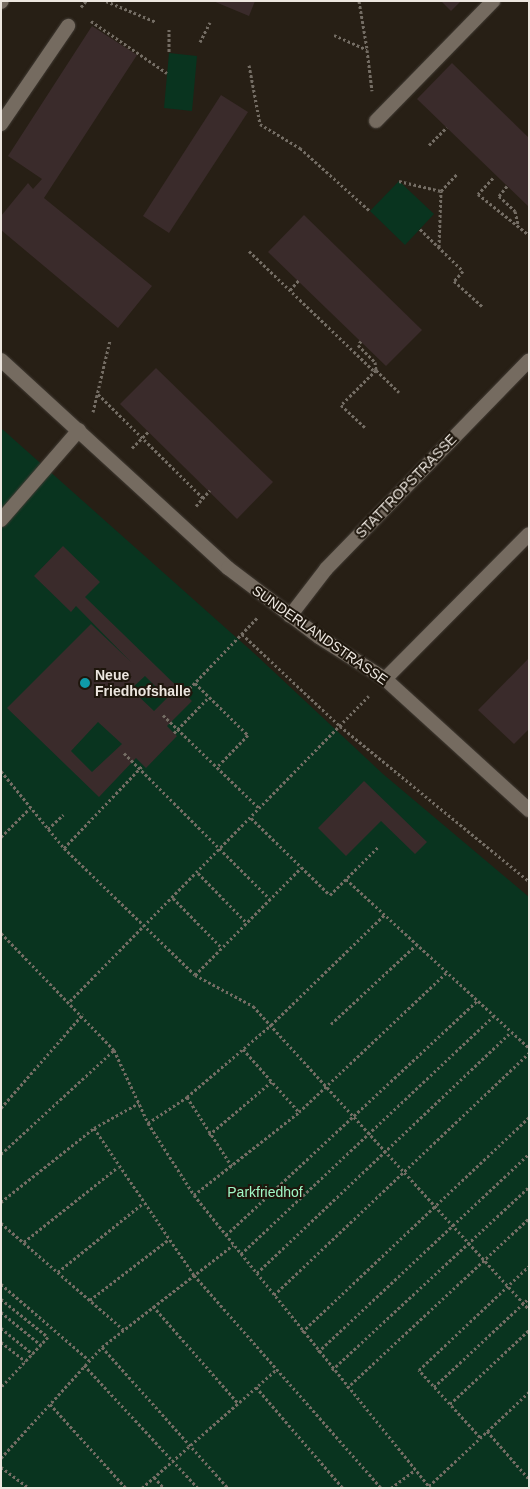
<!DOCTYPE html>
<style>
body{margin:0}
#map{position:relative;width:530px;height:1489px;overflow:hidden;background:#271f15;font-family:Helvetica,sans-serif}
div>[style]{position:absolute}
.green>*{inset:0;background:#09341f}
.building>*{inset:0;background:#3a2b2b}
.path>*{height:3px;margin-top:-1.5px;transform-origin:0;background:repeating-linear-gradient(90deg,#746d64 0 2.5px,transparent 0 5px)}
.roads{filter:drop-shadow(0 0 1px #403a33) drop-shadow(0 0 1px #403a33)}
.service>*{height:14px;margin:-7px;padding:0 7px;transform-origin:7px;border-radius:7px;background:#756b60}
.minor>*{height:14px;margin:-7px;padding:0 7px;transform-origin:7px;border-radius:7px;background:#756b60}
.dots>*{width:14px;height:14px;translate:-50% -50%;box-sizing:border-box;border:2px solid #1e160c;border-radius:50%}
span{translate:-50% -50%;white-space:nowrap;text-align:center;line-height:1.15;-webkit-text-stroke:4px #1e160c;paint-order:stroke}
.street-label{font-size:14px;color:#ece6df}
.poi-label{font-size:14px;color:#ece6df;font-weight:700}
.left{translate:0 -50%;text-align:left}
.park-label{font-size:14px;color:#a1f8c6}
.frame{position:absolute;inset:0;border:2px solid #ece6df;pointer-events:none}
</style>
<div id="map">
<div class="green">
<div style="clip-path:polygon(169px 53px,197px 56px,192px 111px,164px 108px)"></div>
<div style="clip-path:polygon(399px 181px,434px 214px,405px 245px,370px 211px)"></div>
<div style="clip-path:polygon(1px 428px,257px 656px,383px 774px,529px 897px,529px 1488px,1px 1488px)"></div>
</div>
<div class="building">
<div style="clip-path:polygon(213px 1px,255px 1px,249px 16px)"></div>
<div style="clip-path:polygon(441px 1px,461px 1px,451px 11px)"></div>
<div style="clip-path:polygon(92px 26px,137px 55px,44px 198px,152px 286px,118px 328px,1px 230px,1px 216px,28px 183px,33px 189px,42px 179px,8px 156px)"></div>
<div style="clip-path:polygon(452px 63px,529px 138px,529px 207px,417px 99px)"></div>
<div style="clip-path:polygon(221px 95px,248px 112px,169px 233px,143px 216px)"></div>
<div style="clip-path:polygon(304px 215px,422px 330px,386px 366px,268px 252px)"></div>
<div style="clip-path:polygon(156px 368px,273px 482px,237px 519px,120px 404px)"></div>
<div style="clip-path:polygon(evenodd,63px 546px,100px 582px,85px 597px,192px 701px,167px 726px,177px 736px,146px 768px,136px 758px,99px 797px,7px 708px,91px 624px,131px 662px,76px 606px,71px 612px,34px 576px,63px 546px,145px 676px,167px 698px,154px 711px,131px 689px,145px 676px,63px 546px,98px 722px,122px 744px,92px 772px,71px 751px,98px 722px)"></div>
<div style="clip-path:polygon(529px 658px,529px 729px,514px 744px,478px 710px)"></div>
<div style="clip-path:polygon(364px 781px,427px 842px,415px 854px,381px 821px,346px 856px,318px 828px)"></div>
</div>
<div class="path">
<div style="left:106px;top:1px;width:54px;rotate:22.8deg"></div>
<div style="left:359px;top:1px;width:49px;rotate:80.5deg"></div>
<div style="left:81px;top:7px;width:8px;rotate:-50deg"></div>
<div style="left:91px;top:21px;width:92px;rotate:34.4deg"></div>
<div style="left:169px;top:29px;width:24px;rotate:90deg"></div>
<div style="left:334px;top:35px;width:36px;rotate:24deg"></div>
<div style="left:367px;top:50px;width:41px;rotate:83deg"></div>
<div style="left:200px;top:42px;width:22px;rotate:-63deg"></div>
<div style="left:249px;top:65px;width:60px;rotate:79.4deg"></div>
<div style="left:260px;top:124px;width:47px;rotate:31deg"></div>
<div style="left:300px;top:148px;width:94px;rotate:42deg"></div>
<div style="left:429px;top:145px;width:25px;rotate:-45deg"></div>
<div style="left:493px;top:178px;width:22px;rotate:133deg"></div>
<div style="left:478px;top:194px;width:65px;rotate:38.8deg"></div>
<div style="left:399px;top:181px;width:43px;rotate:13.4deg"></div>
<div style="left:507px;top:186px;width:13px;rotate:129deg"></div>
<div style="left:499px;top:196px;width:22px;rotate:43deg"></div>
<div style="left:515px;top:211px;width:13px;rotate:77deg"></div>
<div style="left:420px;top:229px;width:60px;rotate:44.3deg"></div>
<div style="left:463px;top:271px;width:13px;rotate:132deg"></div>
<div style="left:454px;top:281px;width:38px;rotate:42deg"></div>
<div style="left:439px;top:247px;width:56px;rotate:-88deg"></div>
<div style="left:441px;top:191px;width:23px;rotate:-47deg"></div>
<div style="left:249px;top:251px;width:172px;rotate:43.8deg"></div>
<div style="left:290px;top:290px;width:13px;rotate:-48deg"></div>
<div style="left:361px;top:341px;width:5px;rotate:127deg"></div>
<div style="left:358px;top:345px;width:24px;rotate:45deg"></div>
<div style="left:375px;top:362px;width:8px;rotate:83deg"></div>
<div style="left:376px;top:370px;width:49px;rotate:135deg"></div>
<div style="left:341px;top:405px;width:33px;rotate:43deg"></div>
<div style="left:376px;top:370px;width:32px;rotate:44deg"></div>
<div style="left:98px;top:394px;width:148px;rotate:44.7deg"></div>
<div style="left:93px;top:412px;width:74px;rotate:-76.7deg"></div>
<div style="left:132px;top:448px;width:24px;rotate:-45deg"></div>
<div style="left:196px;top:506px;width:21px;rotate:-49deg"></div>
<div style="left:242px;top:634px;width:134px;rotate:43.2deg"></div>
<div style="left:340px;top:726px;width:244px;rotate:39.4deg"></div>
<div style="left:195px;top:683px;width:74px;rotate:44.5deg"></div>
<div style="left:248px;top:735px;width:45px;rotate:134.1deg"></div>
<div style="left:186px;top:692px;width:103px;rotate:-46.2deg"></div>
<div style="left:163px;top:715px;width:135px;rotate:44.1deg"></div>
<div style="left:174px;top:733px;width:50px;rotate:-45.8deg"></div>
<div style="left:124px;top:753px;width:206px;rotate:45deg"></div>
<div style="left:1px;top:771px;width:99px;rotate:50.7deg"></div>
<div style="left:64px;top:848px;width:182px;rotate:44.1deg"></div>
<div style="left:195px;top:975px;width:66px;rotate:28.1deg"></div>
<div style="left:253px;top:1006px;width:410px;rotate:47.7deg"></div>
<div style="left:251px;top:818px;width:110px;rotate:44.3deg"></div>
<div style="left:330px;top:895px;width:69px;rotate:-45deg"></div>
<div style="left:48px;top:829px;width:21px;rotate:-43deg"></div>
<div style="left:1px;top:837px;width:41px;rotate:-45deg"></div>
<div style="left:64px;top:848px;width:113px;rotate:-46.4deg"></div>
<div style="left:198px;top:873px;width:70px;rotate:45.6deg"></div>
<div style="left:346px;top:879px;width:249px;rotate:42.7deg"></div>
<div style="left:173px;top:898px;width:69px;rotate:45.6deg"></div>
<div style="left:1px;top:933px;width:163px;rotate:46deg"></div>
<div style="left:114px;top:1050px;width:81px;rotate:65deg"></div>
<div style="left:148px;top:1123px;width:85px;rotate:57.4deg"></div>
<div style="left:194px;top:1195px;width:376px;rotate:51.1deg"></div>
<div style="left:195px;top:975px;width:151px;rotate:-45.3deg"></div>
<div style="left:70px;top:1001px;width:427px;rotate:-45.6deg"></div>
<div style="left:331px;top:1024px;width:117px;rotate:-42.9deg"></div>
<div style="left:243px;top:1049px;width:84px;rotate:48.4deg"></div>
<div style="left:187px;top:1097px;width:85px;rotate:57.1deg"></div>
<div style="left:1px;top:1108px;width:125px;rotate:-48.9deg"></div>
<div style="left:148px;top:1123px;width:47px;rotate:-33.7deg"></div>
<div style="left:187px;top:1097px;width:111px;rotate:-40.6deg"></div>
<div style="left:271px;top:1025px;width:158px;rotate:-44.2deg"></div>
<div style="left:94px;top:1128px;width:178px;rotate:55.8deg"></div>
<div style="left:194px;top:1275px;width:283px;rotate:48.7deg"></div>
<div style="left:209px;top:1135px;width:82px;rotate:-40.5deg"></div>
<div style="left:1px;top:1154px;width:154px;rotate:-42.6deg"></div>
<div style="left:194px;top:1195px;width:134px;rotate:-38.3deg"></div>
<div style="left:299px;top:1112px;width:205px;rotate:-43.4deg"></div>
<div style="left:1px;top:1202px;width:119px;rotate:-38.5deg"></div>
<div style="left:94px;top:1128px;width:51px;rotate:-29.1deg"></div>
<div style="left:1px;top:1223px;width:162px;rotate:41deg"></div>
<div style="left:226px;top:1235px;width:345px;rotate:-43deg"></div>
<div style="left:24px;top:1242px;width:120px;rotate:-38.6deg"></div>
<div style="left:241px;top:1254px;width:347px;rotate:-43.3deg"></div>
<div style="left:58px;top:1272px;width:108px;rotate:-39deg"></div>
<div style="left:257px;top:1273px;width:350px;rotate:-43.5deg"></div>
<div style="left:1px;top:1284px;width:116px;rotate:40.8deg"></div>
<div style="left:274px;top:1295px;width:352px;rotate:-43.5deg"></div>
<div style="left:1px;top:1299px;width:60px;rotate:39deg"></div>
<div style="left:48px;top:1337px;width:69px;rotate:133.2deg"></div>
<div style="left:90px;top:1300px;width:98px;rotate:-37.6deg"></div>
<div style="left:153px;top:1306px;width:129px;rotate:48.8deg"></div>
<div style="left:1px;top:1312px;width:52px;rotate:39.5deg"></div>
<div style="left:1px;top:1328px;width:41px;rotate:39.1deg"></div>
<div style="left:302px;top:1332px;width:313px;rotate:-43.4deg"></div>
<div style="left:1px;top:1342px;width:31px;rotate:38deg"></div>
<div style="left:102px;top:1347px;width:189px;rotate:48.2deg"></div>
<div style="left:318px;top:1352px;width:289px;rotate:-43.2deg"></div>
<div style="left:84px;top:1365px;width:168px;rotate:47.2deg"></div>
<div style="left:332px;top:1370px;width:269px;rotate:-42.9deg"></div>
<div style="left:256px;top:1387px;width:133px;rotate:49.3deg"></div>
<div style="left:434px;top:1387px;width:130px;rotate:-43.1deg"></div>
<div style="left:347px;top:1388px;width:249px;rotate:-43deg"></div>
<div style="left:50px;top:1404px;width:113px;rotate:47.9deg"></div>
<div style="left:450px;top:1404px;width:108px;rotate:-43.1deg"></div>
<div style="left:487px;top:1431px;width:64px;rotate:48.8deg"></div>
<div style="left:480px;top:1437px;width:91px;rotate:-132.3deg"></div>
<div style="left:419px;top:1370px;width:151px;rotate:-43.4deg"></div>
<div style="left:1px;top:1458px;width:150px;rotate:-47.7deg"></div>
<div style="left:102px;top:1347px;width:166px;rotate:-37.9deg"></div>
<div style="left:1px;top:1467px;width:35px;rotate:37deg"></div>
<div style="left:154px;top:1477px;width:15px;rotate:48deg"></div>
<div style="left:429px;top:1486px;width:137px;rotate:-43.2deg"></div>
<div style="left:142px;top:1488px;width:179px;rotate:-41.4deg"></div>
<div style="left:391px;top:1488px;width:30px;rotate:-37deg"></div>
</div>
<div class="roads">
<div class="service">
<div style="left:1px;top:2px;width:1px;rotate:-45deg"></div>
<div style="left:376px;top:121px;width:168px;rotate:-45.7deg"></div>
<div style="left:1px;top:124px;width:119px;rotate:-55.6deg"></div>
<div style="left:1px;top:520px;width:119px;rotate:-49.1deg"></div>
</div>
<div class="minor">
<div style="left:1px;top:360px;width:308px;rotate:42.5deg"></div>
<div style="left:228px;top:568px;width:114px;rotate:37.2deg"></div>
<div style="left:319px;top:637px;width:78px;rotate:32.5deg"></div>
<div style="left:385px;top:679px;width:195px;rotate:42.3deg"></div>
<div style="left:290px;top:616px;width:59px;rotate:-52.5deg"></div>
<div style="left:326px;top:569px;width:291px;rotate:-45.8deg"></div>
<div style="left:385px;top:679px;width:204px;rotate:-45.2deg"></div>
</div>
</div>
<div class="dots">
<div style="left:85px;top:683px;background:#0f9aa8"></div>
</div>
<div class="street-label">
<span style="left:406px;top:486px;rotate:-46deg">STATTROPSTRASSE</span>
<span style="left:320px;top:635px;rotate:35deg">SUNDERLANDSTRASSE</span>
</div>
<div class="poi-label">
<span class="left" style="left:95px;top:683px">Neue<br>Friedhofshalle</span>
</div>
<div class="park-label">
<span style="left:265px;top:1192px">Parkfriedhof</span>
</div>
<div class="frame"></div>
</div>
